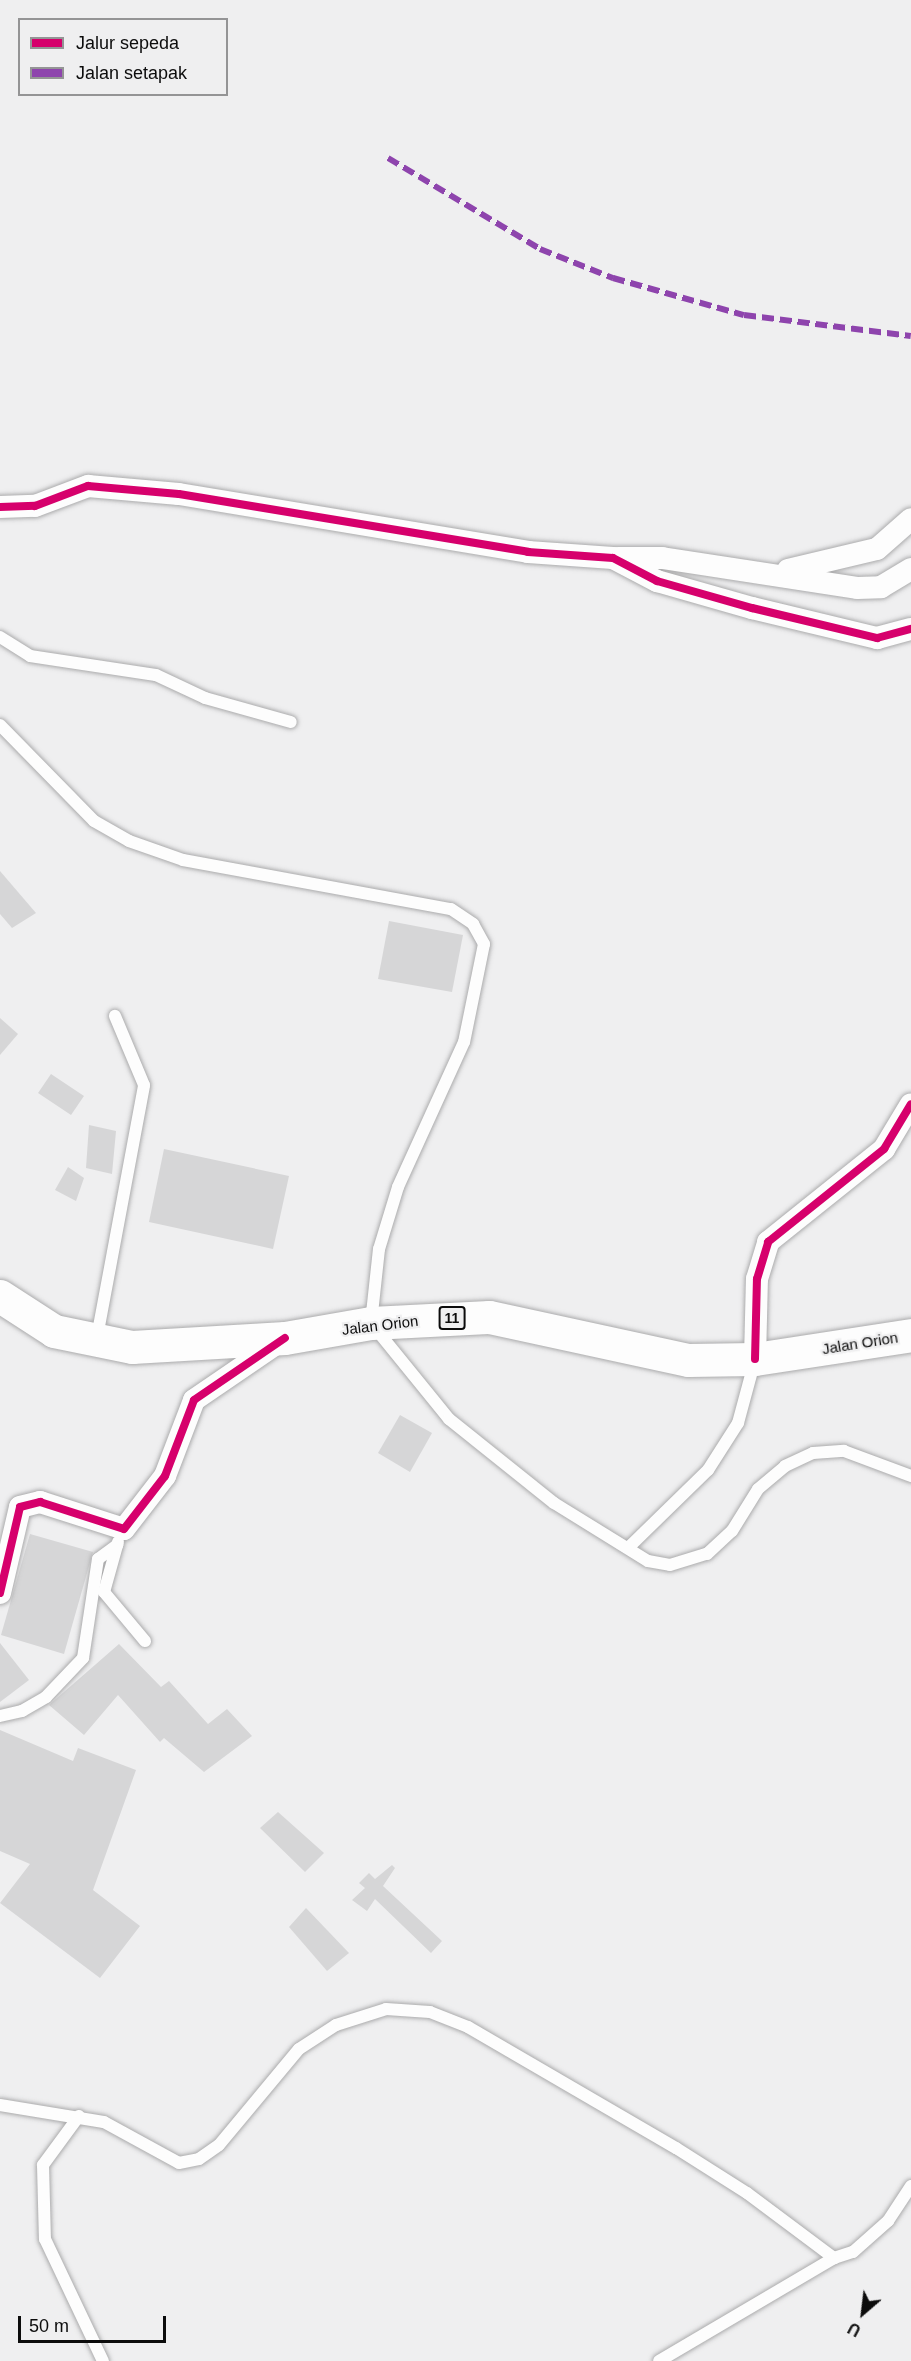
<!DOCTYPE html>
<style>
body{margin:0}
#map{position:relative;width:911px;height:2361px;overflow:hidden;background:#efeff0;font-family:Helvetica,sans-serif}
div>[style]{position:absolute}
.building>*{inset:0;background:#d6d6d7}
.roads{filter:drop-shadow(0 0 2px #ababac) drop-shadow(0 0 2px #ababac)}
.service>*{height:12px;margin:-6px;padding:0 6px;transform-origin:6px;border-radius:6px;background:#fdfdfd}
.minor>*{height:22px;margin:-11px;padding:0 11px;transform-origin:11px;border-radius:11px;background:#fdfdfd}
.trunk>*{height:33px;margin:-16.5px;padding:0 16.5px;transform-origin:16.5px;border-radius:16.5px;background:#fdfdfd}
.quiet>*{height:6px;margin-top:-3px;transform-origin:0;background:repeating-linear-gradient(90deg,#8e44ad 0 12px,transparent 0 18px)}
.cycleway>*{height:8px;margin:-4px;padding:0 4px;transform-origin:4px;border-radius:4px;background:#d6006c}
span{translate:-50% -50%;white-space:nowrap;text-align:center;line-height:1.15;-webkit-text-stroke:4.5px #efeff0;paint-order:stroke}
.shield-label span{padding:2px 4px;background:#efeff0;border:2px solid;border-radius:4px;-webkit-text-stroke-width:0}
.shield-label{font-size:14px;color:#0c0c0c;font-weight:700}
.street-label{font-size:15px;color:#0c0c0c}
.legend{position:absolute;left:18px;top:18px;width:210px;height:78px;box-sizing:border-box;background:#efeff0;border:2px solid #949495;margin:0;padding:8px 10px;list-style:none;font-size:18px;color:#0c0c0c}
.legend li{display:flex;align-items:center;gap:12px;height:30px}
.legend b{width:30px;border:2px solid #949495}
.north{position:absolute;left:833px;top:2283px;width:60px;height:60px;-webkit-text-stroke:4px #efeff0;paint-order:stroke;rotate:208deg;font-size:16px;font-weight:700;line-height:24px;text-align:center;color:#0c0c0c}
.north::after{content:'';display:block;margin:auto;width:21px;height:27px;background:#0c0c0c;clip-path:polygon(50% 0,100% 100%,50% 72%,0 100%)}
.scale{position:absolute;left:18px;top:2316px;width:148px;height:27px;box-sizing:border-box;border:3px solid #0c0c0c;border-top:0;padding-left:8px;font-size:18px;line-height:21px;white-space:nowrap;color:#0c0c0c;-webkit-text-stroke:4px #efeff0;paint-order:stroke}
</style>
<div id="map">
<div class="building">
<div style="clip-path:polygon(0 871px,36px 913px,12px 928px,0 914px)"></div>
<div style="clip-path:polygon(389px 921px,463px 935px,452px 992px,378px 979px)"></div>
<div style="clip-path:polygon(0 1018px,18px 1034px,0 1055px)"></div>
<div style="clip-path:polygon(51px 1074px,84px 1096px,71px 1115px,38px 1093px)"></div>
<div style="clip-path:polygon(89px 1125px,116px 1131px,112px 1174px,86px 1168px)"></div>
<div style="clip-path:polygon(164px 1149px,289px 1176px,273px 1249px,149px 1222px)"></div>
<div style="clip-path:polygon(68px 1167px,84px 1178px,76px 1201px,55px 1190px)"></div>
<div style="clip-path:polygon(400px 1415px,432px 1433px,410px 1472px,378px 1453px)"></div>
<div style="clip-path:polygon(30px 1534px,93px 1552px,64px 1654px,1px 1635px)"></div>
<div style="clip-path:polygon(0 1643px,29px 1680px,0 1702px)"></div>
<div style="clip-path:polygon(119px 1644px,161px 1687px,169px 1681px,208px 1724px,227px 1709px,252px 1736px,204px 1772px,164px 1738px,160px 1742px,118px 1695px,84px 1735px,49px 1705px)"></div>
<div style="clip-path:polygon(0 1730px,73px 1761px,78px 1748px,136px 1770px,93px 1890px,140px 1926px,100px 1978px,0 1903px,30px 1864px,0 1851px)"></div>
<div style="clip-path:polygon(278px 1812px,324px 1853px,305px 1872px,260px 1828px)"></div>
<div style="clip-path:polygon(392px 1865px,395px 1868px,383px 1886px,442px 1941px,431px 1953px,375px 1899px,367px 1911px,352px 1900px,365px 1888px,359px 1883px,369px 1873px,375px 1879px)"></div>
<div style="clip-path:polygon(306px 1908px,349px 1953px,327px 1971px,289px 1927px)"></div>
</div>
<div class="roads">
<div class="service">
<div style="left:0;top:637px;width:36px;rotate:32deg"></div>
<div style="left:30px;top:656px;width:127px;rotate:8.6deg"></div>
<div style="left:156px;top:675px;width:54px;rotate:25.1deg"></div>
<div style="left:205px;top:698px;width:89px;rotate:15.6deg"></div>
<div style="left:0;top:725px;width:134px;rotate:45.6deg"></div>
<div style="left:94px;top:821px;width:40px;rotate:29.7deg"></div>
<div style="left:129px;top:841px;width:57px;rotate:19.4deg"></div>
<div style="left:183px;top:860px;width:272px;rotate:10.4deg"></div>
<div style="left:451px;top:909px;width:27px;rotate:34deg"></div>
<div style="left:473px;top:924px;width:23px;rotate:61deg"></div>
<div style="left:484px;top:944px;width:100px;rotate:101.5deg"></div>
<div style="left:464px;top:1042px;width:159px;rotate:114.5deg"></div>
<div style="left:398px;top:1187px;width:65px;rotate:107deg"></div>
<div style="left:379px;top:1249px;width:74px;rotate:96.2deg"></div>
<div style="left:371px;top:1323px;width:124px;rotate:50.9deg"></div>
<div style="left:449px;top:1419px;width:134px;rotate:38.7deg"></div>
<div style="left:554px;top:1503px;width:110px;rotate:31.7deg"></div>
<div style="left:648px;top:1561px;width:22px;rotate:10deg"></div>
<div style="left:670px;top:1565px;width:39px;rotate:-17deg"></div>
<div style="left:707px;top:1554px;width:34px;rotate:-43deg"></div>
<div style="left:732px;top:1531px;width:49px;rotate:-58.2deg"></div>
<div style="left:758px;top:1489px;width:35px;rotate:-40deg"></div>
<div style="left:785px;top:1466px;width:31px;rotate:-25deg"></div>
<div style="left:813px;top:1453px;width:31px;rotate:-4deg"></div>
<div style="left:844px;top:1451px;width:72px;rotate:20.5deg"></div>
<div style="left:97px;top:1337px;width:256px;rotate:-79.4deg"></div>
<div style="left:144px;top:1085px;width:75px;rotate:-112.8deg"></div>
<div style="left:118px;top:1542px;width:52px;rotate:105.6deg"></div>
<div style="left:104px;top:1592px;width:64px;rotate:50.1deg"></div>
<div style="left:628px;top:1548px;width:112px;rotate:-44.3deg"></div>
<div style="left:708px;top:1470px;width:56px;rotate:-57.4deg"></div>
<div style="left:738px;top:1423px;width:65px;rotate:-74.9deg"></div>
<div style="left:0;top:1716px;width:23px;rotate:-13deg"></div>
<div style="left:22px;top:1711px;width:28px;rotate:-30deg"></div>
<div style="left:46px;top:1697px;width:54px;rotate:-46.5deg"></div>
<div style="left:83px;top:1658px;width:100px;rotate:-81.4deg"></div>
<div style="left:98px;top:1559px;width:24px;rotate:-36deg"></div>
<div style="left:0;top:2105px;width:105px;rotate:9.3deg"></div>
<div style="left:104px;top:2122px;width:85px;rotate:28.7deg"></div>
<div style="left:179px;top:2163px;width:20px;rotate:-11deg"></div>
<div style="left:199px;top:2159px;width:24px;rotate:-35deg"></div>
<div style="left:219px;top:2145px;width:125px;rotate:-50.2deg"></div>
<div style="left:299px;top:2049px;width:44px;rotate:-33deg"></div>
<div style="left:336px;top:2025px;width:52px;rotate:-17.7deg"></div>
<div style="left:386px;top:2009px;width:44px;rotate:3.9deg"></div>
<div style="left:430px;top:2012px;width:41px;rotate:21.5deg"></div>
<div style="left:468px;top:2027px;width:241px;rotate:30.2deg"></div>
<div style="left:676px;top:2148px;width:84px;rotate:32.4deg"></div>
<div style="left:747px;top:2193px;width:109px;rotate:36.8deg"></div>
<div style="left:834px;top:2258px;width:203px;rotate:149.5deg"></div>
<div style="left:79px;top:2116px;width:61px;rotate:126.3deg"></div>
<div style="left:43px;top:2165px;width:74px;rotate:88.5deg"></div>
<div style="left:45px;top:2239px;width:135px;rotate:64.6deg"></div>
<div style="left:834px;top:2258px;width:20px;rotate:-18deg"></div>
<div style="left:853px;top:2252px;width:47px;rotate:-41.5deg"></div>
<div style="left:888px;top:2221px;width:42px;rotate:-56.7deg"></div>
</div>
<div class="minor">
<div style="left:0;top:507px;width:35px;rotate:-2deg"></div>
<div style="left:35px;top:506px;width:57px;rotate:-20.7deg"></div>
<div style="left:88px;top:486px;width:91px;rotate:5deg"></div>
<div style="left:179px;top:494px;width:354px;rotate:9.4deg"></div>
<div style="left:528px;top:552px;width:85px;rotate:4deg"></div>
<div style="left:613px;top:558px;width:50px;rotate:27.6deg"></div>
<div style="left:657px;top:581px;width:99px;rotate:15.9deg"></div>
<div style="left:752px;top:608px;width:129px;rotate:13.5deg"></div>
<div style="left:877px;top:638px;width:35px;rotate:-15deg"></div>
<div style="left:618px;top:558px;width:44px"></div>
<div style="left:662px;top:558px;width:197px;rotate:8.7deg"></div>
<div style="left:857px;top:588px;width:24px;rotate:-2deg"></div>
<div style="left:881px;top:587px;width:35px;rotate:-31deg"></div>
<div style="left:788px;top:570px;width:91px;rotate:-13.3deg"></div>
<div style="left:877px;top:549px;width:45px;rotate:-41.4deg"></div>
<div style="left:755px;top:1359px;width:80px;rotate:-88.6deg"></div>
<div style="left:757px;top:1279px;width:39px;rotate:-73deg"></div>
<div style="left:768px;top:1242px;width:149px;rotate:-38.7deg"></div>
<div style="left:884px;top:1149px;width:52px;rotate:-59deg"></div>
<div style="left:0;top:1593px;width:88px;rotate:-76.9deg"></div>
<div style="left:20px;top:1507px;width:21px;rotate:-14deg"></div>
<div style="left:40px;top:1502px;width:88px;rotate:17.8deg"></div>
<div style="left:124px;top:1529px;width:67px;rotate:-52.3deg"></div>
<div style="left:165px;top:1476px;width:81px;rotate:-69.1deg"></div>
<div style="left:194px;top:1400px;width:110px;rotate:-34.3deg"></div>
</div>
<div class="trunk">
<div style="left:0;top:1296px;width:64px;rotate:32.9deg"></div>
<div style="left:54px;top:1331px;width:80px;rotate:11.6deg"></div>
<div style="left:132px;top:1347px;width:153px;rotate:-3.4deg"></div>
<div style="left:285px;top:1338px;width:87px;rotate:-9.9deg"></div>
<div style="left:371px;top:1323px;width:118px;rotate:-2.9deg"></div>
<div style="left:489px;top:1317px;width:204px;rotate:12.2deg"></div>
<div style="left:688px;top:1360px;width:67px;rotate:-0.9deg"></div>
<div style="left:755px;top:1359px;width:158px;rotate:-8.7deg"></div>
</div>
</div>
<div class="quiet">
<div style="left:388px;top:158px;width:177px;rotate:30.9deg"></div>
<div style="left:540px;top:249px;width:79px;rotate:21.7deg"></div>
<div style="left:613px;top:278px;width:136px;rotate:15.8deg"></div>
<div style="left:744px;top:315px;width:168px;rotate:7.2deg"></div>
</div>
<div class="cycleway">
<div style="left:0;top:507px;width:35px;rotate:-2deg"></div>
<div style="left:35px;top:506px;width:57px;rotate:-20.7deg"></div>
<div style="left:88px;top:486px;width:91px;rotate:5deg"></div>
<div style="left:179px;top:494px;width:354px;rotate:9.4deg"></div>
<div style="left:528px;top:552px;width:85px;rotate:4deg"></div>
<div style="left:613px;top:558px;width:50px;rotate:27.6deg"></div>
<div style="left:657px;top:581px;width:99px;rotate:15.9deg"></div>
<div style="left:752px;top:608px;width:129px;rotate:13.5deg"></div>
<div style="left:877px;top:638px;width:35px;rotate:-15deg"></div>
<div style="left:755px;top:1359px;width:80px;rotate:-88.6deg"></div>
<div style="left:757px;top:1279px;width:39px;rotate:-73deg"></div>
<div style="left:768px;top:1242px;width:149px;rotate:-38.7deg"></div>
<div style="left:884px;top:1149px;width:52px;rotate:-59deg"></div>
<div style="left:0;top:1593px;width:88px;rotate:-76.9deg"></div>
<div style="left:20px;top:1507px;width:21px;rotate:-14deg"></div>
<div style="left:40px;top:1502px;width:88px;rotate:17.8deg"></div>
<div style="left:124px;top:1529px;width:67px;rotate:-52.3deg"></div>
<div style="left:165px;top:1476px;width:81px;rotate:-69.1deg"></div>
<div style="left:194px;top:1400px;width:110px;rotate:-34.3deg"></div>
</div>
<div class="shield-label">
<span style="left:452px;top:1318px">11</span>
</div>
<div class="street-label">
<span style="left:380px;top:1325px;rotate:-7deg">Jalan Orion</span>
<span style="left:860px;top:1343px;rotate:-9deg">Jalan Orion</span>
</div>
<ul class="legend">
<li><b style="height:8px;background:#d6006c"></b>Jalur sepeda</li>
<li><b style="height:8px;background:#8e44ad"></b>Jalan setapak</li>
</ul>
<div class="north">U</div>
<div class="scale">50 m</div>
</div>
